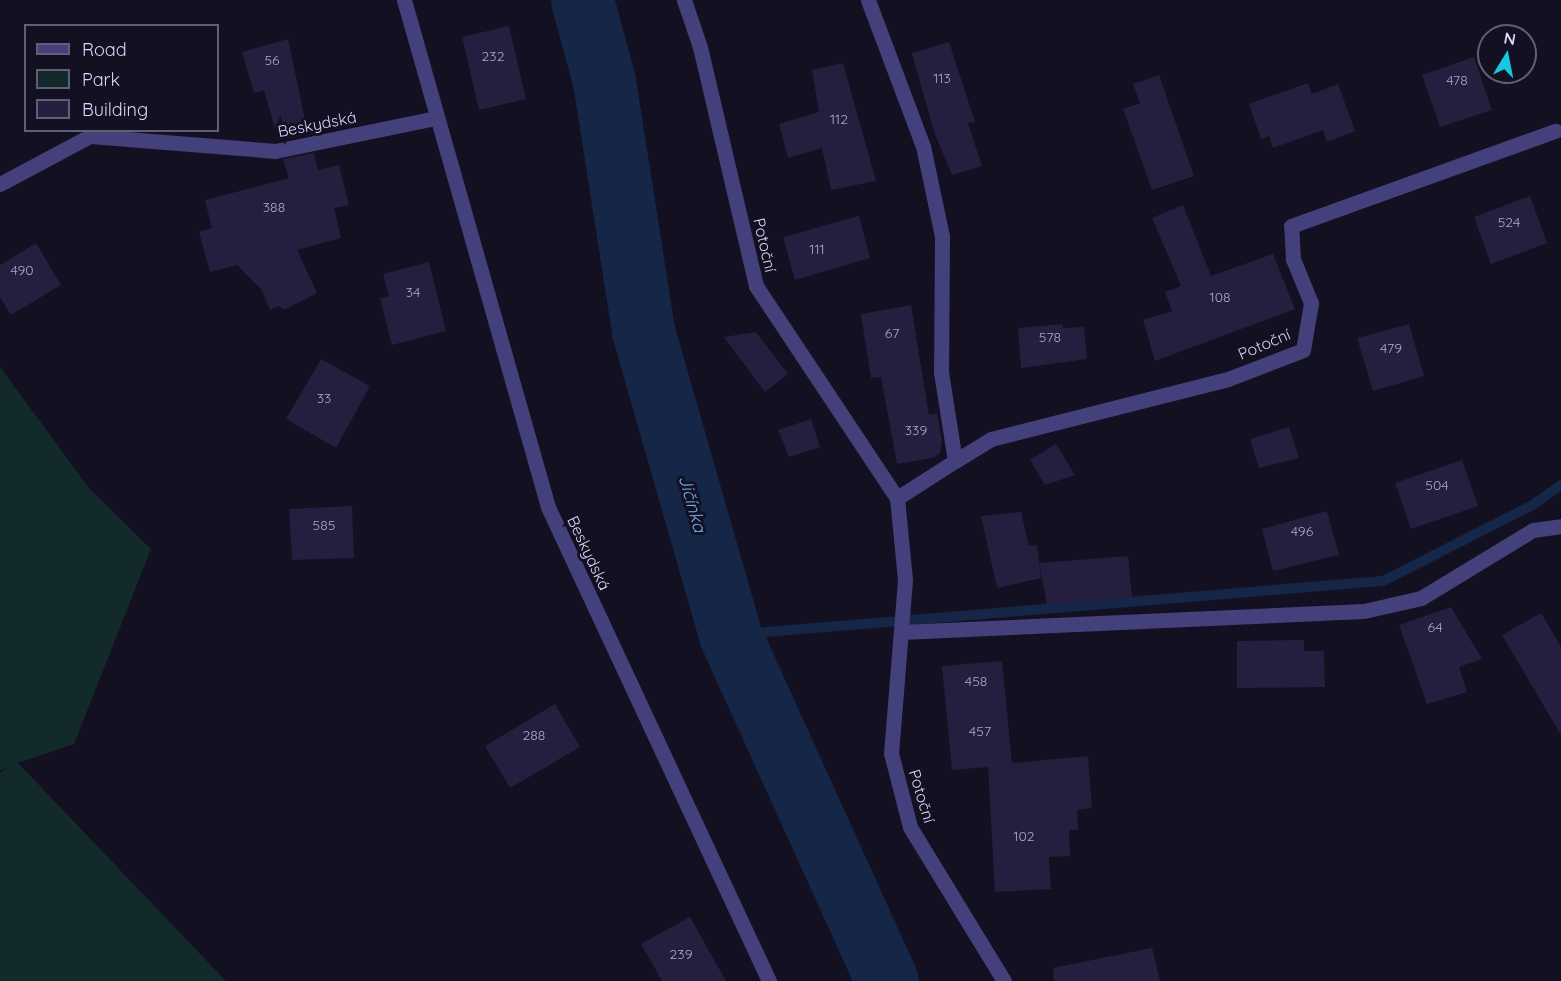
<!DOCTYPE html>
<meta charset="utf-8">
<style>
body{margin:0}
#map{position:relative;width:1561px;height:981px;overflow:hidden;background:#131021;font-family:Quicksand,sans-serif}
div>[style]{position:absolute}
.green>*{inset:0;background:#132a2a}
.stream>*{height:10px;margin:-5px;padding:0 5px;transform-origin:5px;border-radius:5px;background:#152646}
.river>*{height:63px;margin:-31.5px;padding:0 31.5px;transform-origin:31.5px;border-radius:31.5px;background:#152646}
.building>*{inset:0;background:#261e3f}
.minor>*{height:15px;margin:-7.5px;padding:0 7.5px;transform-origin:7.5px;border-radius:7.5px;background:#44407b}
span{translate:-50% -50%;white-space:nowrap;text-align:center;line-height:1.15;-webkit-text-stroke:6px #131021;paint-order:stroke}
.number-label{font-size:14px;color:#ada6cb}
.number-label span{-webkit-text-stroke-width:0}
.street-label{font-size:16px;color:#dad4fa}
.water-label{font-size:18px;color:#6daeef;font-style:italic}
.legend{position:absolute;left:24px;top:24px;width:195px;height:108px;box-sizing:border-box;background:#131021;border:2px solid #635e78;margin:0;padding:8px 10px;list-style:none;font-size:18px;color:#dad4fa}
.legend li{display:flex;align-items:center;gap:12px;height:30px}
.legend b{width:30px;border:2px solid #635e78}
.north{position:absolute;left:1477px;top:24px;width:60px;height:60px;box-sizing:border-box;background:#131021;border:2px solid #635e78;border-radius:50%;rotate:10deg;font-size:16px;font-weight:700;line-height:24px;text-align:center;color:#dad4fa}
.north::after{content:'';display:block;margin:auto;width:21px;height:27px;background:#18c7e2;clip-path:polygon(50% 0,100% 100%,50% 72%,0 100%)}
</style>
<div id="map">
<div class="green">
<div style="clip-path:polygon(0 367px,89px 488px,151px 549px,74px 744px,18px 763px,226px 981px,0 981px,0 773px,9px 767px,0 771px)"></div>
</div>
<div class="stream">
<div style="left:730px;top:635px;width:655px;rotate:-4.73deg"></div>
<div style="left:1383px;top:581px;width:166px;rotate:-26.9deg"></div>
<div style="left:1531px;top:506px;width:37px;rotate:-35deg"></div>
</div>
<div class="river">
<div style="left:582px;top:0;width:84px;rotate:74.8deg"></div>
<div style="left:604px;top:81px;width:253px;rotate:81.1deg"></div>
<div style="left:643px;top:331px;width:316px;rotate:74deg"></div>
<div style="left:730px;top:635px;width:380px;rotate:65.6deg"></div>
</div>
<div class="building">
<div style="clip-path:polygon(509px 26px,526px 99px,479px 110px,462px 37px)"></div>
<div style="clip-path:polygon(288px 39px,308px 134px,278px 140px,264px 90px,254px 93px,242px 52px)"></div>
<div style="clip-path:polygon(949px 42px,975px 122px,968px 123px,982px 166px,952px 175px,934px 132px,912px 53px)"></div>
<div style="clip-path:polygon(1474px 57px,1492px 110px,1440px 127px,1422px 75px)"></div>
<div style="clip-path:polygon(843px 63px,876px 181px,831px 190px,822px 148px,788px 158px,779px 124px,819px 112px,812px 70px)"></div>
<div style="clip-path:polygon(1159px 75px,1194px 176px,1152px 190px,1123px 109px,1140px 103px,1133px 84px)"></div>
<div style="clip-path:polygon(1308px 83px,1312px 94px,1338px 84px,1355px 131px,1327px 142px,1323px 130px,1273px 148px,1269px 136px,1261px 139px,1249px 104px)"></div>
<div style="clip-path:polygon(314px 153px,318px 170px,339px 165px,349px 205px,334px 208px,341px 238px,297px 250px,317px 293px,284px 310px,279px 306px,270px 310px,261px 289px,237px 265px,210px 272px,199px 232px,212px 228px,205px 200px,289px 178px,283px 159px)"></div>
<div style="clip-path:polygon(1530px 196px,1547px 243px,1491px 264px,1474px 217px)"></div>
<div style="clip-path:polygon(1183px 205px,1211px 276px,1273px 254px,1295px 309px,1155px 361px,1143px 320px,1172px 311px,1165px 292px,1181px 286px,1152px 218px)"></div>
<div style="clip-path:polygon(859px 216px,870px 258px,795px 280px,783px 237px)"></div>
<div style="clip-path:polygon(36px 243px,61px 285px,11px 315px,0 297px,0 265px)"></div>
<div style="clip-path:polygon(429px 262px,446px 331px,392px 345px,380px 298px,389px 296px,383px 274px)"></div>
<div style="clip-path:polygon(911px 305px,929px 415px,937px 413px,942px 441px,940px 453px,933px 458px,897px 464px,881px 377px,871px 378px,861px 314px)"></div>
<div style="clip-path:polygon(1063px 324px,1063px 328px,1084px 327px,1087px 359px,1021px 368px,1018px 328px)"></div>
<div style="clip-path:polygon(1409px 324px,1424px 376px,1373px 391px,1357px 338px)"></div>
<div style="clip-path:polygon(756px 332px,788px 374px,765px 392px,724px 337px)"></div>
<div style="clip-path:polygon(321px 359px,370px 386px,336px 448px,286px 419px)"></div>
<div style="clip-path:polygon(811px 419px,820px 447px,789px 457px,778px 430px)"></div>
<div style="clip-path:polygon(1289px 427px,1299px 458px,1259px 468px,1250px 439px)"></div>
<div style="clip-path:polygon(1056px 444px,1075px 475px,1045px 485px,1030px 460px)"></div>
<div style="clip-path:polygon(1462px 460px,1478px 506px,1411px 529px,1395px 483px)"></div>
<div style="clip-path:polygon(352px 506px,354px 558px,292px 560px,289px 509px)"></div>
<div style="clip-path:polygon(1327px 511px,1339px 555px,1273px 571px,1262px 529px)"></div>
<div style="clip-path:polygon(1021px 512px,1029px 546px,1037px 545px,1041px 578px,997px 588px,981px 516px)"></div>
<div style="clip-path:polygon(1128px 556px,1132px 597px,1047px 604px,1039px 563px)"></div>
<div style="clip-path:polygon(1451px 607px,1482px 659px,1459px 667px,1467px 692px,1427px 704px,1399px 625px)"></div>
<div style="clip-path:polygon(1541px 613px,1561px 647px,1561px 735px,1502px 635px)"></div>
<div style="clip-path:polygon(1304px 640px,1304px 651px,1324px 651px,1325px 687px,1237px 688px,1237px 641px)"></div>
<div style="clip-path:polygon(1002px 661px,1012px 763px,1088px 756px,1092px 808px,1077px 810px,1078px 830px,1069px 830px,1070px 856px,1049px 857px,1051px 889px,995px 892px,988px 767px,952px 770px,942px 666px)"></div>
<div style="clip-path:polygon(555px 704px,580px 747px,510px 788px,485px 746px)"></div>
<div style="clip-path:polygon(690px 917px,726px 981px,662px 981px,641px 944px)"></div>
<div style="clip-path:polygon(1152px 948px,1160px 981px,1054px 981px,1053px 968px)"></div>
</div>
<div class="minor">
<div style="left:404px;top:0;width:527px;rotate:74.14deg"></div>
<div style="left:548px;top:507px;width:523px;rotate:65deg"></div>
<div style="left:684px;top:0;width:50px;rotate:71.2deg"></div>
<div style="left:700px;top:47px;width:245px;rotate:76.8deg"></div>
<div style="left:756px;top:286px;width:255px;rotate:56.4deg"></div>
<div style="left:897px;top:498px;width:82px;rotate:84.4deg"></div>
<div style="left:905px;top:580px;width:174px;rotate:94.6deg"></div>
<div style="left:891px;top:753px;width:76px;rotate:75.6deg"></div>
<div style="left:910px;top:827px;width:180px;rotate:58.6deg"></div>
<div style="left:868px;top:0;width:156px;rotate:69.4deg"></div>
<div style="left:923px;top:146px;width:92px;rotate:78.1deg"></div>
<div style="left:942px;top:236px;width:136px;rotate:90.4deg"></div>
<div style="left:941px;top:372px;width:90px;rotate:81.1deg"></div>
<div style="left:955px;top:461px;width:69px;rotate:147.5deg"></div>
<div style="left:0;top:184px;width:102px;rotate:-28.1deg"></div>
<div style="left:90px;top:136px;width:186px;rotate:4.6deg"></div>
<div style="left:275px;top:151px;width:164px;rotate:-11.6deg"></div>
<div style="left:955px;top:461px;width:42px;rotate:-31.4deg"></div>
<div style="left:991px;top:439px;width:244px;rotate:-14.2deg"></div>
<div style="left:1228px;top:379px;width:80px;rotate:-21.1deg"></div>
<div style="left:1303px;top:350px;width:48px;rotate:-80.3deg"></div>
<div style="left:1311px;top:303px;width:48px;rotate:-112.2deg"></div>
<div style="left:1293px;top:259px;width:33px;rotate:-93deg"></div>
<div style="left:1291px;top:226px;width:281px;rotate:-19.8deg"></div>
<div style="left:901px;top:632px;width:463px;rotate:-2.6deg"></div>
<div style="left:1364px;top:611px;width:58px;rotate:-12.8deg"></div>
<div style="left:1421px;top:598px;width:131px;rotate:-31.3deg"></div>
<div style="left:1533px;top:530px;width:28px;rotate:-8deg"></div>
</div>
<div class="number-label">
<span style="left:493px;top:56px">232</span>
<span style="left:272px;top:60px">56</span>
<span style="left:942px;top:78px">113</span>
<span style="left:1457px;top:80px">478</span>
<span style="left:839px;top:119px">112</span>
<span style="left:274px;top:207px">388</span>
<span style="left:1509px;top:222px">524</span>
<span style="left:817px;top:249px">111</span>
<span style="left:22px;top:270px">490</span>
<span style="left:413px;top:292px">34</span>
<span style="left:1220px;top:297px">108</span>
<span style="left:892px;top:333px">67</span>
<span style="left:1050px;top:337px">578</span>
<span style="left:1391px;top:348px">479</span>
<span style="left:324px;top:398px">33</span>
<span style="left:916px;top:430px">339</span>
<span style="left:1437px;top:485px">504</span>
<span style="left:324px;top:525px">585</span>
<span style="left:1302px;top:531px">496</span>
<span style="left:1435px;top:627px">64</span>
<span style="left:976px;top:681px">458</span>
<span style="left:980px;top:731px">457</span>
<span style="left:534px;top:735px">288</span>
<span style="left:1024px;top:836px">102</span>
<span style="left:681px;top:954px">239</span>
</div>
<div class="street-label">
<span style="left:317px;top:124px;rotate:-11deg">Beskydská</span>
<span style="left:765px;top:245px;rotate:77deg">Potoční</span>
<span style="left:1264px;top:344px;rotate:-23deg">Potoční</span>
<span style="left:589px;top:553px;rotate:65deg">Beskydská</span>
<span style="left:922px;top:796px;rotate:73deg">Potoční</span>
</div>
<div class="water-label">
<span style="left:692px;top:504px;rotate:74deg">Jičínka</span>
</div>
<ul class="legend">
<li><b style="height:8px;background:#44407b"></b>Road</li>
<li><b style="height:16px;background:#132a2a"></b>Park</li>
<li><b style="height:16px;background:#261e3f"></b>Building</li>
</ul>
<div class="north">N</div>
</div>
